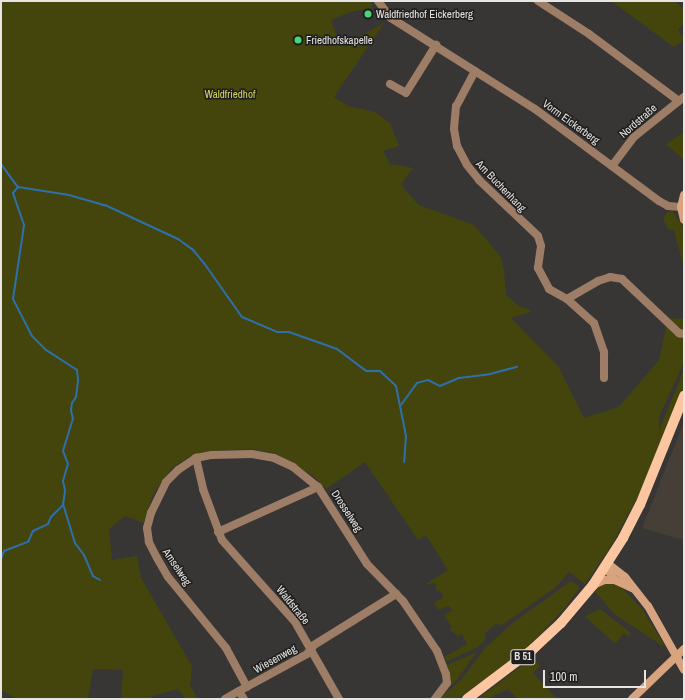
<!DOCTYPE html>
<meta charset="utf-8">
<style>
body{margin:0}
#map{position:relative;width:685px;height:700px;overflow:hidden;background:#383634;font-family:"Archivo Narrow",sans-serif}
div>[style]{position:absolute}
.built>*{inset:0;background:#453f37}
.green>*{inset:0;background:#43450c}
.stream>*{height:2px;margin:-1px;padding:0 1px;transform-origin:1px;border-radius:1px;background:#2e6fac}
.street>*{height:8px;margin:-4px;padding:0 4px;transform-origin:4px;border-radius:4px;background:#9e7d67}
.secondary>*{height:8px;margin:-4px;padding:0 4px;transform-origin:4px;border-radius:4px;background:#d8a480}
.primary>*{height:10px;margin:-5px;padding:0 5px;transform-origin:5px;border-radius:5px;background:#fcc6a1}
.dots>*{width:11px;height:11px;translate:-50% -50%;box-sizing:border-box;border:2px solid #1f1e1d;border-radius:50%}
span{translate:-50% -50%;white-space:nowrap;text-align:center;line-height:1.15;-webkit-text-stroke:3px #1f1e1d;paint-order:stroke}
.shield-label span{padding:1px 3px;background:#1f1e1d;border:1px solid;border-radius:3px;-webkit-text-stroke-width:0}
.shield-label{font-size:10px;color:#e6e5e3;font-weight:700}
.poi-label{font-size:11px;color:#e6e5e3}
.left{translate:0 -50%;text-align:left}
.park-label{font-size:11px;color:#d1d75c}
.street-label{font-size:11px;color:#e6e5e3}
.frame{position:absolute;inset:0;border:2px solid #e6e5e3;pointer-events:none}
.scale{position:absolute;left:543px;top:670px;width:103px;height:18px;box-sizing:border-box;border:2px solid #e6e5e3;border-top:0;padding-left:5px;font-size:12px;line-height:14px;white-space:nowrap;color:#e6e5e3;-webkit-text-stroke:3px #1f1e1d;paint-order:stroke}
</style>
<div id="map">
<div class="built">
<div style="clip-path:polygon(684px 422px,684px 540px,642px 528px)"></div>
</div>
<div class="green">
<div style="clip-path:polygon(1px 1px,372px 1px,372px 8px,350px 12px,331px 20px,341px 47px,384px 23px,334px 97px,348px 106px,375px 112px,390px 123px,399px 146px,383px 151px,390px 164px,413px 168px,401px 185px,415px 201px,419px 205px,474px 225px,501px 257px,504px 270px,506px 295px,519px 306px,532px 311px,511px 318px,558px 366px,584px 418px,619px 407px,659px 360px,668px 318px,684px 319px,684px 362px,659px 417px,659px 431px,684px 369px,684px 387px,642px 489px,611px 546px,585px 584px,569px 572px,556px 587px,502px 625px,496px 624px,486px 632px,485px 640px,478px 647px,447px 661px,444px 657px,467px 644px,462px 634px,458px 636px,450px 630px,452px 628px,444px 615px,452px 610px,449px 606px,438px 610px,434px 603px,444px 597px,440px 590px,437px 592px,435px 583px,424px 585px,448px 570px,426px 535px,418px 540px,365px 462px,326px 489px,312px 475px,276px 454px,253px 449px,211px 451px,189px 457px,172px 468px,153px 494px,144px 523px,125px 516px,109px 529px,112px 560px,137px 556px,141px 578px,192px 666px,190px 685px,198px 699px,185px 699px,178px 689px,152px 696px,151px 699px,121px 699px,123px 670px,93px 669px,88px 699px,18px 699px,1px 690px)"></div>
<div style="clip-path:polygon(611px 1px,675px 1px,684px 10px,684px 24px,678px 29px,684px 39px,674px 47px)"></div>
<div style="clip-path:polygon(684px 132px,684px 160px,666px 144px)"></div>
<div style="clip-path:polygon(672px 211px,684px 228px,684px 268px,674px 230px,669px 230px,663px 219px,667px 213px)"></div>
<div style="clip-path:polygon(571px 581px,580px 587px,564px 609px,528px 647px,458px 699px,439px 699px,461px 680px,485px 648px,514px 622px)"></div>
<div style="clip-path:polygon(603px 583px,616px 584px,623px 589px,642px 609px,666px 648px,614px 614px,595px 591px)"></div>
<div style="clip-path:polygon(600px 609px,631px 633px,629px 636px,624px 633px,615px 644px,585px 616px)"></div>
<div style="clip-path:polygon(477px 652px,455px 682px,450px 685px,447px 665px)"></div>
<div style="clip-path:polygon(532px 658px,540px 666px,533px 673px,557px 699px,518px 699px,508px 689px,486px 699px,478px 699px)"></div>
</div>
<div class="stream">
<div style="left:1px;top:164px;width:29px;rotate:54deg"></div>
<div style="left:18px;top:187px;width:52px;rotate:8.9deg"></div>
<div style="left:69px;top:195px;width:37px;rotate:16deg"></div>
<div style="left:105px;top:205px;width:81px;rotate:25deg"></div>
<div style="left:178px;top:239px;width:19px;rotate:36deg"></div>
<div style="left:193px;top:250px;width:17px;rotate:50deg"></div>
<div style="left:204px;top:263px;width:66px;rotate:54.9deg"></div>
<div style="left:242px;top:317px;width:38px;rotate:23deg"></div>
<div style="left:277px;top:332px;width:12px"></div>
<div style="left:289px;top:332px;width:51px;rotate:19.5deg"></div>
<div style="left:337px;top:349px;width:36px;rotate:37deg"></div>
<div style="left:366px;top:371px;width:14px"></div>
<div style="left:380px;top:371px;width:22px;rotate:43deg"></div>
<div style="left:396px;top:386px;width:51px;rotate:78.7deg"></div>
<div style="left:406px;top:436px;width:26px;rotate:94deg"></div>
<div style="left:401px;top:405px;width:27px;rotate:-54deg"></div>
<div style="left:417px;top:383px;width:11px;rotate:-15deg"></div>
<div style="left:428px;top:380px;width:13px;rotate:27deg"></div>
<div style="left:440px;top:386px;width:21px;rotate:-23deg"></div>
<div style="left:459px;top:378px;width:31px;rotate:-7deg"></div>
<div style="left:490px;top:374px;width:28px;rotate:-15deg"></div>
<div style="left:63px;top:504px;width:41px;rotate:72.9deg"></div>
<div style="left:75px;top:543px;width:15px;rotate:53deg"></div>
<div style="left:84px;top:555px;width:23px;rotate:67deg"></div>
<div style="left:93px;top:576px;width:8px;rotate:30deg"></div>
<div style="left:1px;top:559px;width:9px;rotate:-69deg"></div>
<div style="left:4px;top:551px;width:26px;rotate:-21deg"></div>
<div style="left:28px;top:542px;width:12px;rotate:-66deg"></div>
<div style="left:33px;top:531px;width:17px;rotate:-25deg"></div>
<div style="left:48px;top:524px;width:8px;rotate:-67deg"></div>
<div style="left:51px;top:517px;width:17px;rotate:-45deg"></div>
<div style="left:63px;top:505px;width:15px;rotate:-82deg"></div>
<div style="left:65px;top:490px;width:9px;rotate:-103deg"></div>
<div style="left:63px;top:481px;width:18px;rotate:-74deg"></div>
<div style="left:68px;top:464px;width:14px;rotate:-111deg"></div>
<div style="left:63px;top:451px;width:34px;rotate:-73deg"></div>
<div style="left:73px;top:419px;width:9px;rotate:-103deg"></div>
<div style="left:71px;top:410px;width:7px;rotate:-82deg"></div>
<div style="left:72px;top:403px;width:7px;rotate:-56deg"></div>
<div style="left:76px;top:397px;width:17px;rotate:-83deg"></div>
<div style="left:78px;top:380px;width:10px;rotate:-96deg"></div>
<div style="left:77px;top:370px;width:38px;rotate:-147deg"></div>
<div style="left:45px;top:349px;width:18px;rotate:-135deg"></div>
<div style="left:32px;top:336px;width:42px;rotate:-117.2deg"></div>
<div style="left:13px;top:299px;width:75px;rotate:-81.5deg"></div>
<div style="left:24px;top:225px;width:34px;rotate:-109deg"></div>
<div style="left:13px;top:193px;width:8px;rotate:-50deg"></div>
</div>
<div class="street">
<div style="left:378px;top:1px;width:21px;rotate:53deg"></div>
<div style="left:391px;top:18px;width:170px;rotate:32.3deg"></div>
<div style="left:535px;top:109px;width:154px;rotate:36.6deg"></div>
<div style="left:659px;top:201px;width:10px;rotate:29deg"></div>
<div style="left:668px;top:206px;width:13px;rotate:4deg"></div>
<div style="left:538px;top:1px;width:61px;rotate:32.9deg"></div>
<div style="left:589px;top:34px;width:112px;rotate:36.7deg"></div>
<div style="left:475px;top:71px;width:40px;rotate:118deg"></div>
<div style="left:456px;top:106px;width:23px;rotate:95deg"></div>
<div style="left:454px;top:129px;width:17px;rotate:80deg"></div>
<div style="left:457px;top:146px;width:21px;rotate:62deg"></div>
<div style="left:467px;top:165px;width:19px;rotate:51deg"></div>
<div style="left:479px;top:180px;width:81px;rotate:43.5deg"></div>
<div style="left:538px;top:236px;width:10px;rotate:73deg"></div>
<div style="left:541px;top:246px;width:22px;rotate:98deg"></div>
<div style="left:538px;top:268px;width:24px;rotate:62deg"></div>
<div style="left:549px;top:289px;width:21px;rotate:29deg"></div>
<div style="left:567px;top:299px;width:36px;rotate:42deg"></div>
<div style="left:594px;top:323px;width:31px;rotate:71deg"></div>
<div style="left:604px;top:352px;width:26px;rotate:90deg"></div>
<div style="left:390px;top:84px;width:18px;rotate:29deg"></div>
<div style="left:406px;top:93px;width:57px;rotate:-58deg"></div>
<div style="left:612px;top:166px;width:36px;rotate:-53deg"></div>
<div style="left:634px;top:137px;width:64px;rotate:-38.7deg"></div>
<div style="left:567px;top:299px;width:36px;rotate:-30deg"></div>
<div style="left:598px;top:281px;width:13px;rotate:-18deg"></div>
<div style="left:610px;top:277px;width:12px;rotate:9deg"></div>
<div style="left:622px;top:279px;width:79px;rotate:43.5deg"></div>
<div style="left:679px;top:333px;width:5px;rotate:11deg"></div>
<div style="left:196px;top:458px;width:32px;rotate:77deg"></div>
<div style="left:203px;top:489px;width:54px;rotate:69.6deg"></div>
<div style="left:222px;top:540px;width:110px;rotate:48.3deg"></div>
<div style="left:295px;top:622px;width:89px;rotate:60.3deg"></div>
<div style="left:218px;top:532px;width:110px;rotate:-24.2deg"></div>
<div style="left:318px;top:487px;width:91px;rotate:57.5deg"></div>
<div style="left:367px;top:564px;width:52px;rotate:45.8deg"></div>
<div style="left:403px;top:601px;width:60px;rotate:55.8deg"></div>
<div style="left:437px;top:651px;width:25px;rotate:69deg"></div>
<div style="left:446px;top:674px;width:9px;rotate:84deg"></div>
<div style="left:447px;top:683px;width:20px;rotate:127deg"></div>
<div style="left:247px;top:687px;width:44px;rotate:-118.3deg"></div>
<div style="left:226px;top:648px;width:92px;rotate:-129.2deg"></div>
<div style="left:168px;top:577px;width:22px;rotate:-120deg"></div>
<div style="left:157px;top:558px;width:18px;rotate:-117deg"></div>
<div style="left:149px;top:542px;width:14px;rotate:-98deg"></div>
<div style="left:147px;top:528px;width:16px;rotate:-75deg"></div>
<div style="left:151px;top:513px;width:34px;rotate:-64deg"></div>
<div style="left:166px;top:482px;width:17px;rotate:-45deg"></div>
<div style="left:178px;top:470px;width:22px;rotate:-34deg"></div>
<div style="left:196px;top:458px;width:16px;rotate:-11deg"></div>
<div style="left:212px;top:455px;width:40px;rotate:-1.4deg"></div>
<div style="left:252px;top:454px;width:22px;rotate:10deg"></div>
<div style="left:274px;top:458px;width:21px;rotate:25deg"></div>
<div style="left:293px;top:467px;width:32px;rotate:39deg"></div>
<div style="left:225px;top:699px;width:16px;rotate:-30deg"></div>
<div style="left:244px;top:699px;width:9px;rotate:-122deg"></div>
<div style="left:239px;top:691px;width:77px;rotate:-28.6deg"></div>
<div style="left:307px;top:654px;width:11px;rotate:-52deg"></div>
<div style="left:314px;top:645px;width:97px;rotate:-31.9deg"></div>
</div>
<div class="secondary">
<div style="left:684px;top:195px;width:12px;rotate:104deg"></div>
<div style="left:681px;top:207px;width:13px;rotate:77deg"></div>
<div style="left:607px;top:563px;width:23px;rotate:38deg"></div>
<div style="left:625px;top:577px;width:37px;rotate:52deg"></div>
<div style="left:648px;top:606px;width:73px;rotate:60.6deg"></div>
<div style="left:605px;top:567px;width:16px;rotate:52deg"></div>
<div style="left:615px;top:580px;width:19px;rotate:25deg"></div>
<div style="left:593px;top:585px;width:13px;rotate:-23deg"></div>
<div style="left:605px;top:580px;width:10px"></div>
<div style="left:632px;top:699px;width:72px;rotate:-43.9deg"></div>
</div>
<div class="primary">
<div style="left:467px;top:699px;width:83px;rotate:-37.1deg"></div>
<div style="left:533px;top:649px;width:38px;rotate:-43deg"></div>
<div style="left:561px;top:623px;width:50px;rotate:-49.9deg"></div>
<div style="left:593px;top:585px;width:56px;rotate:-57.4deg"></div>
<div style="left:623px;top:538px;width:37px;rotate:-63deg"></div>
<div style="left:640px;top:505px;width:118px;rotate:-68deg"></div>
</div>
<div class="dots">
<div style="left:368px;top:14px;background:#47d779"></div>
<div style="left:298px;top:40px;background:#47d779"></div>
</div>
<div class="shield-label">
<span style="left:523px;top:657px">B 51</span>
</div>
<div class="poi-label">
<span class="left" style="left:376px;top:14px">Waldfriedhof Eickerberg</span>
<span class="left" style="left:306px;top:40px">Friedhofskapelle</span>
</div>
<div class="park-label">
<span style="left:230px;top:94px">Waldfriedhof</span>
</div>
<div class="street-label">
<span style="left:638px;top:121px;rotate:-41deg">Nordstraße</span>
<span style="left:571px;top:122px;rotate:36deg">Vorm Eickerberg</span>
<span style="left:501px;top:186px;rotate:46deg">Am Buchenhang</span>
<span style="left:347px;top:511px;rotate:57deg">Drosselweg</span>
<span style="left:177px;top:567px;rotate:56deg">Amselweg</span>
<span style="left:293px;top:605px;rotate:51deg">Waldstraße</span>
<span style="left:275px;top:659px;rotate:-29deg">Wiesenweg</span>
</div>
<div class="frame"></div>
<div class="scale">100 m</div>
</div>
